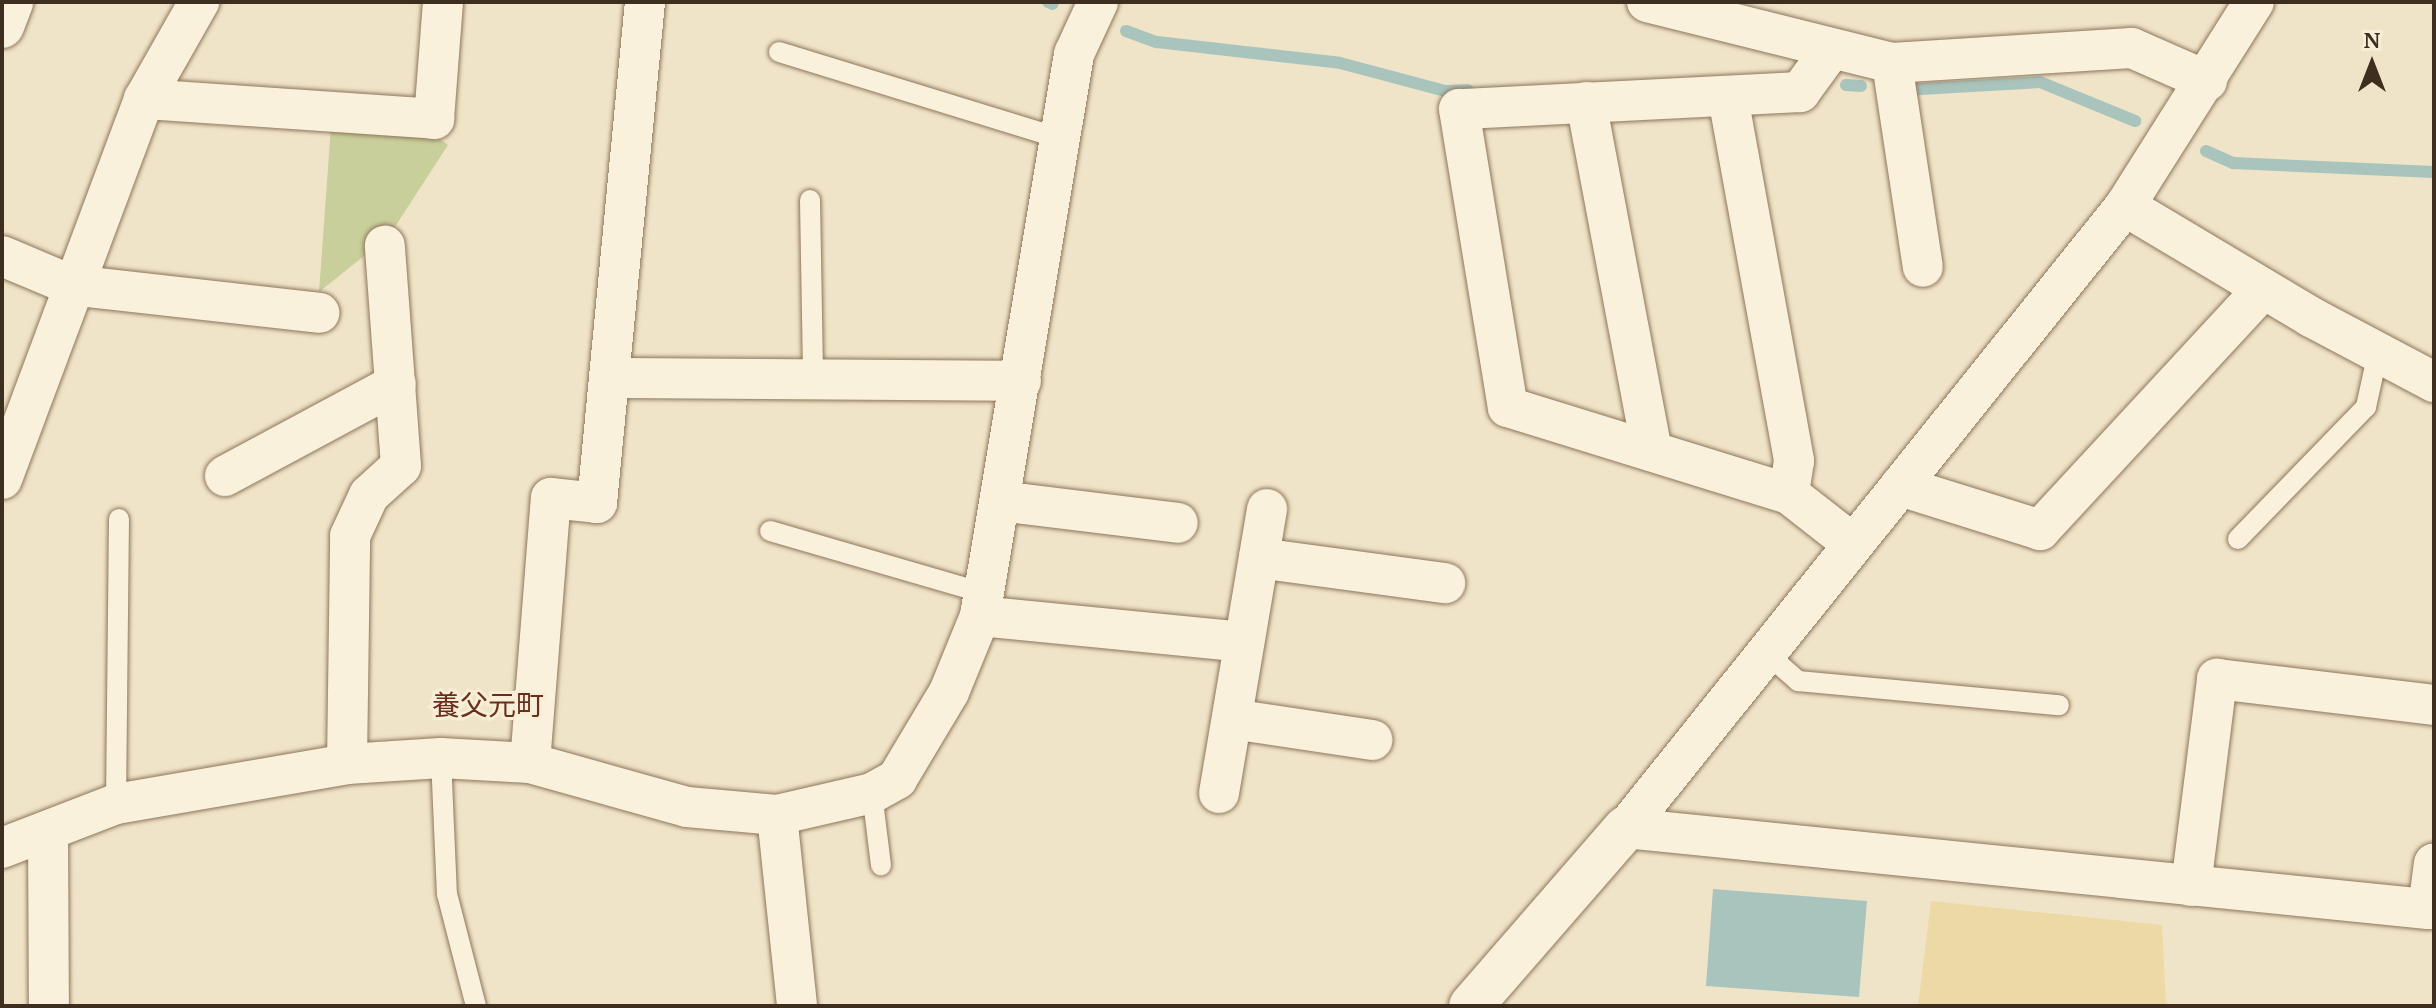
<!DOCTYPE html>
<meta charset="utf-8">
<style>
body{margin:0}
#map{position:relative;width:2436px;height:1008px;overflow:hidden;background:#f0e4c8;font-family:"PT Serif","Noto Sans JP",serif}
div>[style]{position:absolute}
.green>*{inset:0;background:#c9cf9b}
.sand>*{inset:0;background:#ecd9a5}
.water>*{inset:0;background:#a9c4bc}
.stream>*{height:12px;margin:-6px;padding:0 6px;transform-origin:6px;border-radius:6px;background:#a9c4bc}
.roads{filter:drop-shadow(0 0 2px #8d765c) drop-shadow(0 0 2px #8d765c)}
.service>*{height:20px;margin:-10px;padding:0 10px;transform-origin:10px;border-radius:10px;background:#faf1dc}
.minor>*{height:40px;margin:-20px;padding:0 20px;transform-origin:20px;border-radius:20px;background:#faf1dc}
.tertiary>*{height:44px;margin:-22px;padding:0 22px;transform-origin:22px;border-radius:22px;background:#faf1dc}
span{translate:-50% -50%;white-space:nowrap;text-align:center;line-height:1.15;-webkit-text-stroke:6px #f7eed8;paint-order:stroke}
.neighbourhood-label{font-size:28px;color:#6b2e1e}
.frame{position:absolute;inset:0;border:4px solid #3d2e20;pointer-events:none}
.north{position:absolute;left:2332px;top:24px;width:80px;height:80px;-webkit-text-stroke:6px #f7eed8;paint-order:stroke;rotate:0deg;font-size:22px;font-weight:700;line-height:32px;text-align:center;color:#3d2e20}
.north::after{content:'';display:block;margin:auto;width:28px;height:36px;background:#3d2e20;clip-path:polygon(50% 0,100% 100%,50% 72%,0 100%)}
</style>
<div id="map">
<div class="green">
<div style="clip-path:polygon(331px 126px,427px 129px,448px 145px,389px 236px,319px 292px)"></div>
</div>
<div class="sand">
<div style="clip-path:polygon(1931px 901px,2162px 925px,2166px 1006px,1918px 1006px)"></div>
</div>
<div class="water">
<div style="clip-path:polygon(1713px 889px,1867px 901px,1859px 997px,1706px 986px)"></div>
</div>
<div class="stream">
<div style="left:1048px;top:2px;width:5px;rotate:22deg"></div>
<div style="left:1126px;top:31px;width:33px;rotate:20deg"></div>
<div style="left:1157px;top:42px;width:184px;rotate:6.5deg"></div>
<div style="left:1340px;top:63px;width:109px;rotate:14.9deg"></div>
<div style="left:1445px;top:91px;width:23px;rotate:-2deg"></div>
<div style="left:1846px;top:85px;width:15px;rotate:4deg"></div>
<div style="left:1903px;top:90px;width:137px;rotate:-3.3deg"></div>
<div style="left:2040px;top:82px;width:103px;rotate:22.3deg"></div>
<div style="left:2206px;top:151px;width:30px;rotate:24deg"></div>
<div style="left:2233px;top:163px;width:201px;rotate:2.6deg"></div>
</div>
<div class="roads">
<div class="service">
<div style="left:779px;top:52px;width:295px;rotate:17.1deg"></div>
<div style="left:810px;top:200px;width:180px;rotate:89deg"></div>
<div style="left:770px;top:531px;width:223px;rotate:16.2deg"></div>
<div style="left:2238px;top:539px;width:184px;rotate:-45.9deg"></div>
<div style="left:2366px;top:407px;width:56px;rotate:-77.7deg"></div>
<div style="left:1766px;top:653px;width:43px;rotate:41.2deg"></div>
<div style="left:1798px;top:681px;width:262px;rotate:5.3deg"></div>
<div style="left:441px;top:758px;width:136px;rotate:87.5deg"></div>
<div style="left:447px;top:894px;width:116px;rotate:75.5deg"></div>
<div style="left:872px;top:793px;width:73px;rotate:82.9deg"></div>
<div style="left:116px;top:804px;width:285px;rotate:-89.4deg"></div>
</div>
<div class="minor">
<div style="left:1647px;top:2px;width:252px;rotate:14deg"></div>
<div style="left:1892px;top:63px;width:240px;rotate:-3.6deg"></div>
<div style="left:2132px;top:48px;width:82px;rotate:23.7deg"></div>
<div style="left:1830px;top:51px;width:51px;rotate:126.2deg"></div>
<div style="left:1800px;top:92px;width:341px;rotate:177.1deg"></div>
<div style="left:1459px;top:109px;width:302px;rotate:80.7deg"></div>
<div style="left:1508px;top:407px;width:294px;rotate:17.2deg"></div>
<div style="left:1789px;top:494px;width:81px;rotate:38deg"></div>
<div style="left:1892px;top:63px;width:206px;rotate:81.4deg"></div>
<div style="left:1728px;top:97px;width:370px;rotate:79.7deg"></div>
<div style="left:1794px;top:461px;width:33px;rotate:99deg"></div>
<div style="left:144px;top:99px;width:291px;rotate:3.9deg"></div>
<div style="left:434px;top:119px;width:117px;rotate:-85.6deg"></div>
<div style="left:1586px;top:102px;width:355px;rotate:79.3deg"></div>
<div style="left:2125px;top:206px;width:217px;rotate:30.8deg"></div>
<div style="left:2311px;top:317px;width:139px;rotate:27.9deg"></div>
<div style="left:2px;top:256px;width:75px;rotate:22.8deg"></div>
<div style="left:71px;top:285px;width:250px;rotate:6.4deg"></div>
<div style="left:609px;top:378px;width:412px;rotate:0.4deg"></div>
<div style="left:225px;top:476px;width:194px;rotate:-28.3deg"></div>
<div style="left:2px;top:479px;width:406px;rotate:-69.5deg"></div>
<div style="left:144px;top:99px;width:112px;rotate:-60.4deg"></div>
<div style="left:1900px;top:486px;width:147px;rotate:17.4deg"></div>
<div style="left:2040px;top:530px;width:328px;rotate:-47.2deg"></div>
<div style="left:1000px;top:501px;width:179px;rotate:7deg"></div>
<div style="left:1259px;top:558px;width:188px;rotate:7.7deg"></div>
<div style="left:980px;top:616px;width:265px;rotate:5.6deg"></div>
<div style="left:1232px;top:719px;width:142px;rotate:8.5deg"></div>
<div style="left:530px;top:763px;width:266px;rotate:-85.5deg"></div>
<div style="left:551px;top:498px;width:46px;rotate:6.2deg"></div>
<div style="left:597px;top:503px;width:503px;rotate:-84.53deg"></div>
<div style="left:347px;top:764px;width:228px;rotate:-89.2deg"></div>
<div style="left:350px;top:536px;width:45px;rotate:-65.1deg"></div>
<div style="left:369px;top:495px;width:43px;rotate:-42.2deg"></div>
<div style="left:401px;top:466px;width:221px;rotate:-94.2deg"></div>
<div style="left:1219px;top:793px;width:288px;rotate:-80.4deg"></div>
<div style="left:777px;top:815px;width:192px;rotate:84deg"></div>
<div style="left:1626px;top:828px;width:797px;rotate:-51.26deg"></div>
<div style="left:2125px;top:206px;width:241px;rotate:-57.7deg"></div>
<div style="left:1626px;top:828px;width:806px;rotate:5.77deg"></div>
<div style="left:2428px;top:909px;width:46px;rotate:-82.6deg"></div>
<div style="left:48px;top:832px;width:174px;rotate:89.7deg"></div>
<div style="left:2px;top:848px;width:122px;rotate:-21.1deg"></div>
<div style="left:116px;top:804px;width:234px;rotate:-9.8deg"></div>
<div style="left:347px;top:764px;width:94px;rotate:-3.7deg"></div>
<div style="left:441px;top:758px;width:89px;rotate:3.2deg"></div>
<div style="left:530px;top:763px;width:163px;rotate:15.7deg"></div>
<div style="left:687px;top:807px;width:90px;rotate:5.1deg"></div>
<div style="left:777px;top:815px;width:98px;rotate:-13deg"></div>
<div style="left:872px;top:793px;width:29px;rotate:-29deg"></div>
<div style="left:897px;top:779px;width:101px;rotate:-59.1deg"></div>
<div style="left:949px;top:692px;width:82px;rotate:-67.8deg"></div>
<div style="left:980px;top:616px;width:570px;rotate:-80.5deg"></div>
<div style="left:1074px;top:54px;width:57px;rotate:-65.2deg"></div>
<div style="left:2191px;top:886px;width:209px;rotate:-82.8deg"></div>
<div style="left:2217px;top:679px;width:219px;rotate:6.8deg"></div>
</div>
<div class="tertiary">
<div style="left:2px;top:26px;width:26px;rotate:-69deg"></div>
<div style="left:1471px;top:1006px;width:236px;rotate:-49deg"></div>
</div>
</div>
<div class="neighbourhood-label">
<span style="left:488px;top:705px">養父元町</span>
</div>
<div class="frame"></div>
<div class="north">N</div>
</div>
